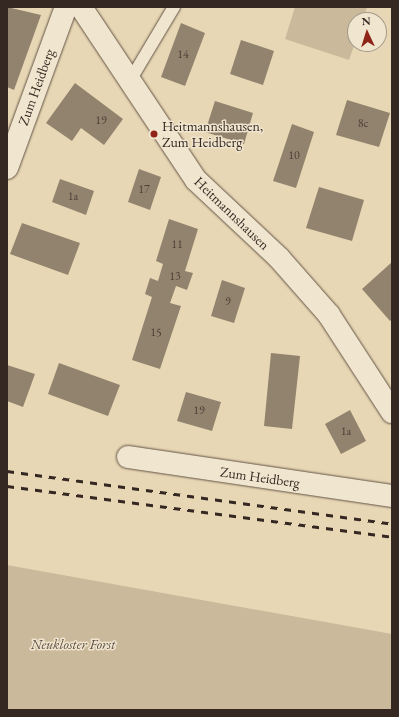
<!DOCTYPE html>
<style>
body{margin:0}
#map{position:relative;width:399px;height:717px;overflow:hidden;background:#e8d7b4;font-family:"EB Garamond",serif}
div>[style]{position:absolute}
.green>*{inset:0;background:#cab99b}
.building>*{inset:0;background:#92836e}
.roads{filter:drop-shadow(0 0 1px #625447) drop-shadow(0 0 1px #625447)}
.service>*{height:12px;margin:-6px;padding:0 6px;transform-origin:6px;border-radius:6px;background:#f0e5ce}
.minor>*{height:22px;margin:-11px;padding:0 11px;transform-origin:11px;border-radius:11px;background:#f0e5ce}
.rail>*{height:3px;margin-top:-1.5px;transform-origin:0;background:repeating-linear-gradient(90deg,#352823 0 7px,transparent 0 14px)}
.dots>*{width:11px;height:11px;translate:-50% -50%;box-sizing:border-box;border:2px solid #f0e5ce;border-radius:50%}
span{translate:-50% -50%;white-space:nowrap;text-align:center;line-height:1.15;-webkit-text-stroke:3px #f0e5ce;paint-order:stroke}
.number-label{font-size:12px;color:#4c3f36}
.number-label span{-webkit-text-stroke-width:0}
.street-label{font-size:14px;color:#352823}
.poi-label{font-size:14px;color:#352823}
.left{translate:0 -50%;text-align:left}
.park-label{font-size:14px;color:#5a4c41;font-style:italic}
.frame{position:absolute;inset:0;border:8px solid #352823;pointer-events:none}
.north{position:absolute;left:347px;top:12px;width:40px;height:40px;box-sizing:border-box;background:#f0e5ce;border:1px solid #a5998a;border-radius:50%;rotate:356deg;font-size:11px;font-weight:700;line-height:16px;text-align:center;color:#352823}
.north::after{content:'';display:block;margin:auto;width:14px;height:18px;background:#8f2418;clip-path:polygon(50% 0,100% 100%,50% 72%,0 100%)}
</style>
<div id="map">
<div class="green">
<div style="clip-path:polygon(295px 7px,367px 7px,363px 20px,355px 20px,355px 43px,349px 60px,285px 39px)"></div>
<div style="clip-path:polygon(7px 565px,392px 634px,392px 710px,7px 710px)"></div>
</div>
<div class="building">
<div style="clip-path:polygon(7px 7px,41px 15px,14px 90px,7px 87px)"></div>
<div style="clip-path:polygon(181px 23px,205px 33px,185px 86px,161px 77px)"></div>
<div style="clip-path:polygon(241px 40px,274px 51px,263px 85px,230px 74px)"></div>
<div style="clip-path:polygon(75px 83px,123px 119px,104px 145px,81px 128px,72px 141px,46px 123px)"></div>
<div style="clip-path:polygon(347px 100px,390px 113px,379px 147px,336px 135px)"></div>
<div style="clip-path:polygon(215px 101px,253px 113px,244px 144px,205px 132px)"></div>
<div style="clip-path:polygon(292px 124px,314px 132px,296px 188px,273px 181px)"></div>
<div style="clip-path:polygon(139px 169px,161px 177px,150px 210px,128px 202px)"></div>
<div style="clip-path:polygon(60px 179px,94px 191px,86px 215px,52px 202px)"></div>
<div style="clip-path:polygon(319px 187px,364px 200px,352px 241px,306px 228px)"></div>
<div style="clip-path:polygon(169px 219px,198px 229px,185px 271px,193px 273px,187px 290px,176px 286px,170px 303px,181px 306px,160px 369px,132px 360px,152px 297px,145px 294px,150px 278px,158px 281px,163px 264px,156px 261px)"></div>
<div style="clip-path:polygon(22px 223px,80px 243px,68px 275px,10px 254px)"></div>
<div style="clip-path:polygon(392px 262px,392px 319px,390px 321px,362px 289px)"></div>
<div style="clip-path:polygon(222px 280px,245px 288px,234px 323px,211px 316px)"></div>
<div style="clip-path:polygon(271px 353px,300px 356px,292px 429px,264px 426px)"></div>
<div style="clip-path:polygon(59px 363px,120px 385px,108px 416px,48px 394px)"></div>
<div style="clip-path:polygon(7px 365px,35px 374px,23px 407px,7px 401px)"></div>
<div style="clip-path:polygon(186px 392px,221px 402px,212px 431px,177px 421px)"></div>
<div style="clip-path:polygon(350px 410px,366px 441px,341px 454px,325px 424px)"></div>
</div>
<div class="roads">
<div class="service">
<div style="left:131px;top:79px;width:84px;rotate:-59.2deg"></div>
</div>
<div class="minor">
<div style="left:81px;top:7px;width:208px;rotate:56.4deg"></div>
<div style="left:196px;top:180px;width:114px;rotate:43.2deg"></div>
<div style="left:279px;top:258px;width:76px;rotate:48.7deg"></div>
<div style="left:329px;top:315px;width:116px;rotate:57deg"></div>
<div style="left:7px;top:168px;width:171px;rotate:-69.9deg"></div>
<div style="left:128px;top:457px;width:267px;rotate:8.4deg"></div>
</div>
</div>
<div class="rail">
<div style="left:7px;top:471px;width:389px;rotate:7.8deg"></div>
<div style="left:7px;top:486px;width:388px;rotate:7.5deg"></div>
</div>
<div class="dots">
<div style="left:154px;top:134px;background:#8f2418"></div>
</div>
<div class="number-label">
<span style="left:183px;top:55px">14</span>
<span style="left:101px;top:121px">19</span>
<span style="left:363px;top:124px">8c</span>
<span style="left:294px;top:156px">10</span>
<span style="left:144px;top:190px">17</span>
<span style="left:73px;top:197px">1a</span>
<span style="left:177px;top:245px">11</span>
<span style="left:175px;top:277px">13</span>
<span style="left:228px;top:302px">9</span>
<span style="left:156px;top:333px">15</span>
<span style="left:199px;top:411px">19</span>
<span style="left:346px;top:432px">1a</span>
</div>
<div class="street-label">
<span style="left:36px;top:87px;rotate:-70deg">Zum Heidberg</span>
<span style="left:232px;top:213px;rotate:44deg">Heitmannshausen</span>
<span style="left:260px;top:477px;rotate:8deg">Zum Heidberg</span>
</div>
<div class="poi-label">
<span class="left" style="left:162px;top:134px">Heitmannshausen,<br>Zum Heidberg</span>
</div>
<div class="park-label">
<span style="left:73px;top:644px">Neukloster Forst</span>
</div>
<div class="frame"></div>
<div class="north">N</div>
</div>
